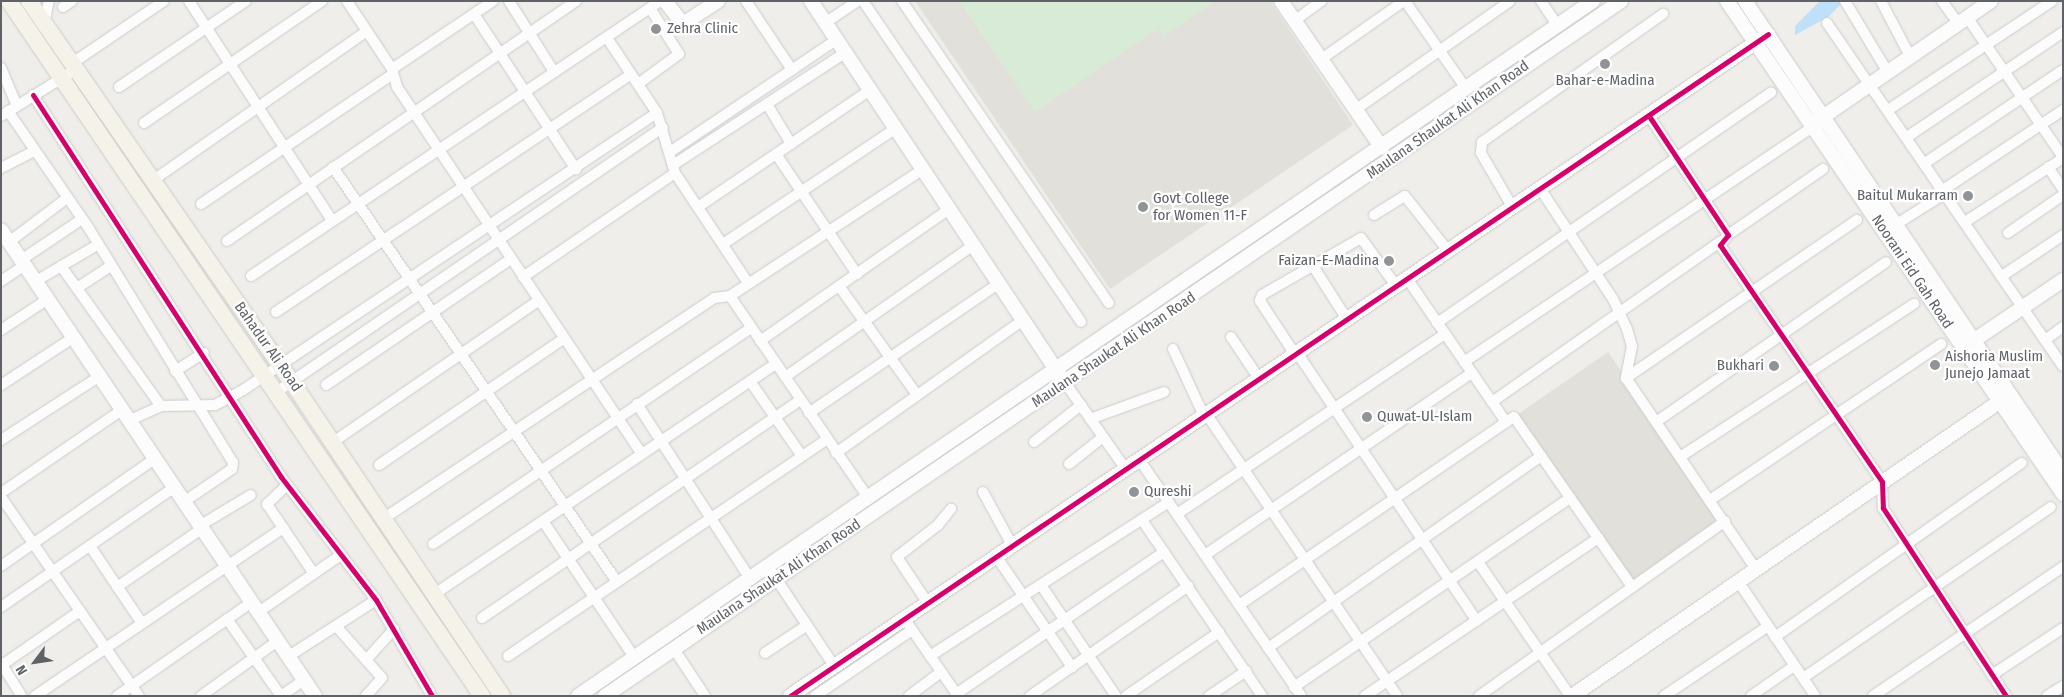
<!DOCTYPE html>
<style>
body{margin:0}
#map{position:relative;width:2064px;height:697px;overflow:hidden;background:#efeeea;font-family:"Fira Sans Condensed",sans-serif}
div>[style]{position:absolute}
.education>*{inset:0;background:#e2e0da}
.green>*{inset:0;background:#d8ebd6}
.water>*{inset:0;background:#bfe0f9}
.roads{filter:drop-shadow(0 0 1px #cbcccc) drop-shadow(0 0 1px #cbcccc)}
.street>*{height:10px;margin:-5px;padding:0 5px;transform-origin:5px;border-radius:5px;background:#fdfcfc}
.secondary>*{height:14px;margin:-7px;padding:0 7px;transform-origin:7px;border-radius:7px;background:#fdfcfc}
.primary>*{height:16px;margin:-8px;padding:0 8px;transform-origin:8px;border-radius:8px;background:#f4f2e9}
.cycleway>*{height:5px;margin:-2.5px;padding:0 2.5px;transform-origin:2.5px;border-radius:2.5px;background:#d6006c}
.dots>*{width:14px;height:14px;translate:-50% -50%;box-sizing:border-box;border:2px solid #fff;border-radius:50%}
span{translate:-50% -50%;white-space:nowrap;text-align:center;line-height:1.15;-webkit-text-stroke:4.5px #fff;paint-order:stroke}
.poi-label{font-size:15px;color:#5f6368}
.left{translate:0 -50%;text-align:left}
.right{translate:-100% -50%;text-align:right}
.street-label{font-size:15px;color:#5f6368}
.frame{position:absolute;inset:0;border:2px solid #5f6368;pointer-events:none}
.north{position:absolute;left:10px;top:637px;width:50px;height:50px;-webkit-text-stroke:4px #fff;paint-order:stroke;rotate:239deg;font-size:14px;font-weight:700;line-height:20px;text-align:center;color:#5f6368}
.north::after{content:'';display:block;margin:auto;width:18px;height:22px;background:#5f6368;clip-path:polygon(50% 0,100% 100%,50% 72%,0 100%)}
</style>
<div id="map">
<div class="education">
<div style="clip-path:polygon(915px 1px,1270px 1px,1353px 125px,1110px 289px)"></div>
<div style="clip-path:polygon(1608px 352px,1725px 521px,1632px 587px,1514px 417px)"></div>
</div>
<div class="green">
<div style="clip-path:polygon(959px 1px,1215px 1px,1164px 36px,1158px 28px,1035px 112px)"></div>
</div>
<div class="water">
<div style="clip-path:polygon(1820px 1px,1840px 1px,1840px 5px,1828px 17px,1795px 35px,1795px 26px)"></div>
</div>
<div class="roads">
<div class="street">
<div style="left:189px;top:1px;width:262px;rotate:56.9deg"></div>
<div style="left:347px;top:1px;width:82px;rotate:56.5deg"></div>
<div style="left:392px;top:69px;width:19px;rotate:74deg"></div>
<div style="left:397px;top:87px;width:441px;rotate:56.3deg"></div>
<div style="left:509px;top:1px;width:84px;rotate:57.6deg"></div>
<div style="left:746px;top:1px;width:83px;rotate:56.3deg"></div>
<div style="left:863px;top:1px;width:388px;rotate:55.8deg"></div>
<div style="left:902px;top:1px;width:366px;rotate:55.6deg"></div>
<div style="left:1405px;top:1px;width:108px;rotate:55.1deg"></div>
<div style="left:1541px;top:1px;width:30px;rotate:56deg"></div>
<div style="left:1845px;top:1px;width:82px;rotate:59deg"></div>
<div style="left:1881px;top:1px;width:62px;rotate:62.2deg"></div>
<div style="left:1942px;top:1px;width:27px;rotate:54deg"></div>
<div style="left:63px;top:7px;width:11px;rotate:-34deg"></div>
<div style="left:474px;top:14px;width:186px;rotate:56.7deg"></div>
<div style="left:1967px;top:17px;width:170px;rotate:55.6deg"></div>
<div style="left:1294px;top:21px;width:34px;rotate:-36deg"></div>
<div style="left:825px;top:23px;width:40px;rotate:-34deg"></div>
<div style="left:1827px;top:23px;width:416px;rotate:55.5deg"></div>
<div style="left:44px;top:24px;width:24px;rotate:-78deg"></div>
<div style="left:607px;top:38px;width:90px;rotate:56.3deg"></div>
<div style="left:657px;top:113px;width:63px;rotate:73.3deg"></div>
<div style="left:675px;top:173px;width:132px;rotate:56.4deg"></div>
<div style="left:1320px;top:60px;width:103px;rotate:-35.1deg"></div>
<div style="left:71px;top:64px;width:112px;rotate:-34.1deg"></div>
<div style="left:1px;top:68px;width:41px;rotate:67.2deg"></div>
<div style="left:392px;top:69px;width:122px;rotate:-34deg"></div>
<div style="left:638px;top:84px;width:51px;rotate:-36.2deg"></div>
<div style="left:679px;top:54px;width:54px;rotate:-122.2deg"></div>
<div style="left:119px;top:87px;width:153px;rotate:-34.1deg"></div>
<div style="left:33px;top:95px;width:455px;rotate:57deg"></div>
<div style="left:281px;top:477px;width:155px;rotate:52.3deg"></div>
<div style="left:376px;top:600px;width:111px;rotate:59.7deg"></div>
<div style="left:767px;top:104px;width:47px;rotate:59deg"></div>
<div style="left:1355px;top:110px;width:189px;rotate:-35.1deg"></div>
<div style="left:1888px;top:110px;width:197px;rotate:-33.6deg"></div>
<div style="left:8px;top:111px;width:141px;rotate:55.4deg"></div>
<div style="left:88px;top:227px;width:277px;rotate:58.4deg"></div>
<div style="left:233px;top:463px;width:6px;rotate:99deg"></div>
<div style="left:232px;top:469px;width:57px;rotate:145.8deg"></div>
<div style="left:1px;top:116px;width:87px;rotate:-31.9deg"></div>
<div style="left:1649px;top:116px;width:143px;rotate:56.4deg"></div>
<div style="left:1728px;top:235px;width:13px;rotate:129deg"></div>
<div style="left:1720px;top:245px;width:287px;rotate:55.6deg"></div>
<div style="left:1882px;top:482px;width:26px;rotate:88deg"></div>
<div style="left:1883px;top:508px;width:225px;rotate:56.8deg"></div>
<div style="left:144px;top:123px;width:216px;rotate:-34.4deg"></div>
<div style="left:1907px;top:137px;width:188px;rotate:-33.9deg"></div>
<div style="left:670px;top:152px;width:200px;rotate:-34deg"></div>
<div style="left:776px;top:154px;width:145px;rotate:56deg"></div>
<div style="left:1925px;top:163px;width:166px;rotate:-34deg"></div>
<div style="left:673px;top:165px;width:205px;rotate:-33.1deg"></div>
<div style="left:333px;top:167px;width:503px;rotate:55.61deg"></div>
<div style="left:2048px;top:167px;width:27px;rotate:56deg"></div>
<div style="left:1px;top:168px;width:36px;rotate:-27deg"></div>
<div style="left:152px;top:181px;width:262px;rotate:-34.9deg"></div>
<div style="left:1541px;top:190px;width:131px;rotate:56.6deg"></div>
<div style="left:1613px;top:299px;width:33px;rotate:65deg"></div>
<div style="left:1627px;top:329px;width:18px;rotate:74deg"></div>
<div style="left:1632px;top:346px;width:33px;rotate:101deg"></div>
<div style="left:1626px;top:378px;width:231px;rotate:55.8deg"></div>
<div style="left:1943px;top:190px;width:144px;rotate:-33.7deg"></div>
<div style="left:201px;top:204px;width:232px;rotate:-34.1deg"></div>
<div style="left:698px;top:207px;width:207px;rotate:-34.2deg"></div>
<div style="left:1513px;top:208px;width:64px;rotate:-120.2deg"></div>
<div style="left:1481px;top:153px;width:11px;rotate:-85deg"></div>
<div style="left:1482px;top:142px;width:222px;rotate:-35.3deg"></div>
<div style="left:1374px;top:215px;width:36px;rotate:-32deg"></div>
<div style="left:1405px;top:196px;width:71px;rotate:51.8deg"></div>
<div style="left:1965px;top:222px;width:117px;rotate:-33.1deg"></div>
<div style="left:1895px;top:225px;width:60px;rotate:-32.1deg"></div>
<div style="left:2008px;top:233px;width:67px;rotate:-34.6deg"></div>
<div style="left:1728px;top:235px;width:116px;rotate:-34.8deg"></div>
<div style="left:227px;top:241px;width:424px;rotate:-34.5deg"></div>
<div style="left:9px;top:242px;width:73px;rotate:-37.2deg"></div>
<div style="left:723px;top:244px;width:207px;rotate:-33.8deg"></div>
<div style="left:21px;top:260px;width:73px;rotate:-33.9deg"></div>
<div style="left:61px;top:266px;width:172px;rotate:54.5deg"></div>
<div style="left:1313px;top:266px;width:65px;rotate:57.5deg"></div>
<div style="left:251px;top:276px;width:493px;rotate:-33.9deg"></div>
<div style="left:2002px;top:276px;width:73px;rotate:-33.9deg"></div>
<div style="left:523px;top:277px;width:184px;rotate:-34.4deg"></div>
<div style="left:1408px;top:280px;width:173px;rotate:55.4deg"></div>
<div style="left:1px;top:281px;width:29px;rotate:-34deg"></div>
<div style="left:36px;top:281px;width:71px;rotate:-30.5deg"></div>
<div style="left:839px;top:286px;width:134px;rotate:54.4deg"></div>
<div style="left:77px;top:288px;width:38px;rotate:-33deg"></div>
<div style="left:730px;top:296px;width:246px;rotate:55.6deg"></div>
<div style="left:276px;top:312px;width:427px;rotate:-33.8deg"></div>
<div style="left:1437px;top:323px;width:406px;rotate:-34.6deg"></div>
<div style="left:1px;top:330px;width:56px;rotate:-33.4deg"></div>
<div style="left:1231px;top:337px;width:52px;rotate:56deg"></div>
<div style="left:2045px;top:340px;width:22px;rotate:-36deg"></div>
<div style="left:760px;top:341px;width:229px;rotate:-34.9deg"></div>
<div style="left:1173px;top:349px;width:74px;rotate:65.2deg"></div>
<div style="left:1298px;top:354px;width:321px;rotate:56.2deg"></div>
<div style="left:1296px;top:356px;width:66px;rotate:-123.2deg"></div>
<div style="left:1260px;top:301px;width:6px;rotate:-72deg"></div>
<div style="left:1262px;top:295px;width:114px;rotate:-29.9deg"></div>
<div style="left:1361px;top:238px;width:61px;rotate:53.7deg"></div>
<div style="left:1464px;top:362px;width:422px;rotate:-34deg"></div>
<div style="left:175px;top:371px;width:34px;rotate:-32deg"></div>
<div style="left:785px;top:377px;width:228px;rotate:-35deg"></div>
<div style="left:1626px;top:378px;width:280px;rotate:-34.4deg"></div>
<div style="left:750px;top:381px;width:91px;rotate:55.3deg"></div>
<div style="left:1066px;top:384px;width:103px;rotate:54.9deg"></div>
<div style="left:1px;top:385px;width:87px;rotate:-33.3deg"></div>
<div style="left:326px;top:385px;width:224px;rotate:-34.3deg"></div>
<div style="left:275px;top:393px;width:470px;rotate:-34.4deg"></div>
<div style="left:1492px;top:402px;width:279px;rotate:-35.1deg"></div>
<div style="left:637px;top:404px;width:210px;rotate:57.1deg"></div>
<div style="left:809px;top:413px;width:229px;rotate:-34.3deg"></div>
<div style="left:1207px;top:415px;width:339px;rotate:55.9deg"></div>
<div style="left:1090px;top:419px;width:79px;rotate:-20deg"></div>
<div style="left:130px;top:420px;width:34px;rotate:-24deg"></div>
<div style="left:161px;top:406px;width:54px;rotate:-1.1deg"></div>
<div style="left:215px;top:405px;width:32px;rotate:-28deg"></div>
<div style="left:243px;top:390px;width:498px;rotate:-33.8deg"></div>
<div style="left:1656px;top:422px;width:280px;rotate:-34.8deg"></div>
<div style="left:1px;top:440px;width:118px;rotate:-32.9deg"></div>
<div style="left:333px;top:442px;width:249px;rotate:-34.5deg"></div>
<div style="left:1034px;top:442px;width:60px;rotate:-38.2deg"></div>
<div style="left:836px;top:453px;width:229px;rotate:-35.4deg"></div>
<div style="left:1680px;top:457px;width:280px;rotate:-33.2deg"></div>
<div style="left:1139px;top:459px;width:287px;rotate:55.6deg"></div>
<div style="left:1069px;top:464px;width:43px;rotate:-38.5deg"></div>
<div style="left:379px;top:465px;width:223px;rotate:-34.4deg"></div>
<div style="left:287px;top:485px;width:28px;rotate:136deg"></div>
<div style="left:267px;top:504px;width:84px;rotate:56.1deg"></div>
<div style="left:983px;top:492px;width:60px;rotate:61.3deg"></div>
<div style="left:1px;top:493px;width:148px;rotate:-34.5deg"></div>
<div style="left:1px;top:497px;width:242px;rotate:55.3deg"></div>
<div style="left:1710px;top:500px;width:279px;rotate:-34deg"></div>
<div style="left:1177px;top:514px;width:323px;rotate:-33.9deg"></div>
<div style="left:383px;top:519px;width:398px;rotate:-33.7deg"></div>
<div style="left:714px;top:298px;width:16px;rotate:-7deg"></div>
<div style="left:730px;top:296px;width:230px;rotate:-33.3deg"></div>
<div style="left:1142px;top:520px;width:213px;rotate:55.7deg"></div>
<div style="left:543px;top:521px;width:164px;rotate:56.2deg"></div>
<div style="left:201px;top:525px;width:58px;rotate:-31deg"></div>
<div style="left:433px;top:544px;width:384px;rotate:-34.2deg"></div>
<div style="left:90px;top:546px;width:92px;rotate:56.1deg"></div>
<div style="left:1205px;top:555px;width:323px;rotate:-34.3deg"></div>
<div style="left:996px;top:556px;width:135px;rotate:55.6deg"></div>
<div style="left:1478px;top:562px;width:163px;rotate:55.5deg"></div>
<div style="left:1px;top:566px;width:189px;rotate:-34.9deg"></div>
<div style="left:769px;top:568px;width:118px;rotate:56.4deg"></div>
<div style="left:1738px;top:581px;width:138px;rotate:56.2deg"></div>
<div style="left:1041px;top:585px;width:134px;rotate:56deg"></div>
<div style="left:117px;top:587px;width:104px;rotate:-34.5deg"></div>
<div style="left:433px;top:595px;width:414px;rotate:-34deg"></div>
<div style="left:927px;top:602px;width:54px;rotate:-123.7deg"></div>
<div style="left:897px;top:557px;width:52px;rotate:-38deg"></div>
<div style="left:938px;top:525px;width:21px;rotate:-51deg"></div>
<div style="left:1239px;top:605px;width:333px;rotate:-34.4deg"></div>
<div style="left:1514px;top:417px;width:207px;rotate:55.2deg"></div>
<div style="left:1px;top:607px;width:211px;rotate:-34.6deg"></div>
<div style="left:260px;top:611px;width:98px;rotate:-34.7deg"></div>
<div style="left:482px;top:618px;width:386px;rotate:-34.4deg"></div>
<div style="left:227px;top:619px;width:94px;rotate:55deg"></div>
<div style="left:908px;top:624px;width:88px;rotate:55.2deg"></div>
<div style="left:336px;top:626px;width:69px;rotate:48.5deg"></div>
<div style="left:382px;top:678px;width:24px;rotate:132deg"></div>
<div style="left:1775px;top:637px;width:302px;rotate:-35.2deg"></div>
<div style="left:1268px;top:648px;width:334px;rotate:-35.1deg"></div>
<div style="left:674px;top:649px;width:56px;rotate:56.6deg"></div>
<div style="left:765px;top:653px;width:49px;rotate:-33.4deg"></div>
<div style="left:289px;top:656px;width:103px;rotate:-32.8deg"></div>
<div style="left:508px;top:656px;width:386px;rotate:-34.2deg"></div>
<div style="left:930px;top:656px;width:284px;rotate:-32.8deg"></div>
<div style="left:366px;top:660px;width:42px;rotate:-47.9deg"></div>
<div style="left:1px;top:663px;width:39px;rotate:58deg"></div>
<div style="left:2px;top:665px;width:95px;rotate:-34.7deg"></div>
<div style="left:1992px;top:675px;width:85px;rotate:-33.5deg"></div>
<div style="left:1803px;top:678px;width:301px;rotate:-34.6deg"></div>
<div style="left:1294px;top:687px;width:335px;rotate:-34.4deg"></div>
<div style="left:956px;top:694px;width:252px;rotate:-34.3deg"></div>
<div style="left:35px;top:696px;width:300px;rotate:-34.1deg"></div>
<div style="left:117px;top:696px;width:166px;rotate:-34.9deg"></div>
<div style="left:201px;top:696px;width:96px;rotate:-35.7deg"></div>
<div style="left:281px;top:696px;width:29px;rotate:-35deg"></div>
<div style="left:815px;top:696px;width:117px;rotate:-34.2deg"></div>
<div style="left:909px;top:696px;width:40px;rotate:-37deg"></div>
<div style="left:1030px;top:696px;width:193px;rotate:-34.8deg"></div>
<div style="left:1126px;top:696px;width:113px;rotate:-34.5deg"></div>
<div style="left:1209px;top:696px;width:45px;rotate:-34deg"></div>
<div style="left:1365px;top:696px;width:282px;rotate:-34.1deg"></div>
<div style="left:1479px;top:696px;width:302px;rotate:-35.4deg"></div>
<div style="left:1664px;top:696px;width:125px;rotate:-33.9deg"></div>
<div style="left:1751px;top:696px;width:52px;rotate:-34.9deg"></div>
<div style="left:1873px;top:696px;width:230px;rotate:-34.2deg"></div>
<div style="left:2047px;top:696px;width:19px;rotate:-32deg"></div>
</div>
<div class="secondary">
<div style="left:665px;top:1px;width:29px;rotate:52deg"></div>
<div style="left:683px;top:24px;width:42px;rotate:-33.3deg"></div>
<div style="left:811px;top:1px;width:452px;rotate:56.4deg"></div>
<div style="left:1281px;top:1px;width:178px;rotate:55.5deg"></div>
<div style="left:1727px;top:1px;width:597px;rotate:55.72deg"></div>
<div style="left:1745px;top:1px;width:569px;rotate:56.03deg"></div>
<div style="left:1817px;top:121px;width:211px;rotate:-34.6deg"></div>
<div style="left:1px;top:230px;width:562px;rotate:56.03deg"></div>
<div style="left:1973px;top:341px;width:109px;rotate:-34.1deg"></div>
<div style="left:578px;top:696px;width:1230px;rotate:-34.4deg"></div>
<div style="left:605px;top:696px;width:1231px;rotate:-34.37deg"></div>
<div style="left:790px;top:696px;width:1181px;rotate:-34.09deg"></div>
<div style="left:1572px;top:696px;width:518px;rotate:-34.55deg"></div>
</div>
<div class="primary">
<div style="left:9px;top:1px;width:841px;rotate:55.76deg"></div>
<div style="left:29px;top:1px;width:463px;rotate:55.4deg"></div>
<div style="left:292px;top:382px;width:378px;rotate:56.2deg"></div>
</div>
</div>
<div class="cycleway">
<div style="left:33px;top:95px;width:455px;rotate:57deg"></div>
<div style="left:281px;top:477px;width:155px;rotate:52.3deg"></div>
<div style="left:376px;top:600px;width:111px;rotate:59.7deg"></div>
<div style="left:1649px;top:116px;width:143px;rotate:56.4deg"></div>
<div style="left:1728px;top:235px;width:13px;rotate:129deg"></div>
<div style="left:1720px;top:245px;width:287px;rotate:55.6deg"></div>
<div style="left:1882px;top:482px;width:26px;rotate:88deg"></div>
<div style="left:1883px;top:508px;width:225px;rotate:56.8deg"></div>
<div style="left:790px;top:696px;width:1181px;rotate:-34.09deg"></div>
</div>
<div class="dots">
<div style="left:656px;top:29px;background:#919496"></div>
<div style="left:1605px;top:64px;background:#919496"></div>
<div style="left:1968px;top:196px;background:#919496"></div>
<div style="left:1143px;top:207px;background:#919496"></div>
<div style="left:1389px;top:261px;background:#919496"></div>
<div style="left:1935px;top:365px;background:#919496"></div>
<div style="left:1774px;top:366px;background:#919496"></div>
<div style="left:1367px;top:417px;background:#919496"></div>
<div style="left:1134px;top:492px;background:#919496"></div>
</div>
<div class="poi-label">
<span class="left" style="left:667px;top:29px">Zehra Clinic</span>
<span style="left:1605px;top:81px">Bahar-e-Madina</span>
<span class="right" style="left:1958px;top:196px">Baitul Mukarram</span>
<span class="left" style="left:1153px;top:207px">Govt College<br>for Women 11-F</span>
<span class="right" style="left:1379px;top:261px">Faizan-E-Madina</span>
<span class="left" style="left:1945px;top:365px">Aishoria Muslim<br>Junejo Jamaat</span>
<span class="right" style="left:1764px;top:366px">Bukhari</span>
<span class="left" style="left:1377px;top:417px">Quwat-Ul-Islam</span>
<span class="left" style="left:1144px;top:492px">Qureshi</span>
</div>
<div class="street-label">
<span style="left:1448px;top:120px;rotate:-35deg">Maulana Shaukat Ali Khan Road</span>
<span style="left:1912px;top:272px;rotate:56deg">Noorani Eid Gah Road</span>
<span style="left:268px;top:347px;rotate:55deg">Bahadur Ali Road</span>
<span style="left:1114px;top:350px;rotate:-34deg">Maulana Shaukat Ali Khan Road</span>
<span style="left:779px;top:577px;rotate:-34deg">Maulana Shaukat Ali Khan Road</span>
</div>
<div class="frame"></div>
<div class="north">N</div>
</div>
